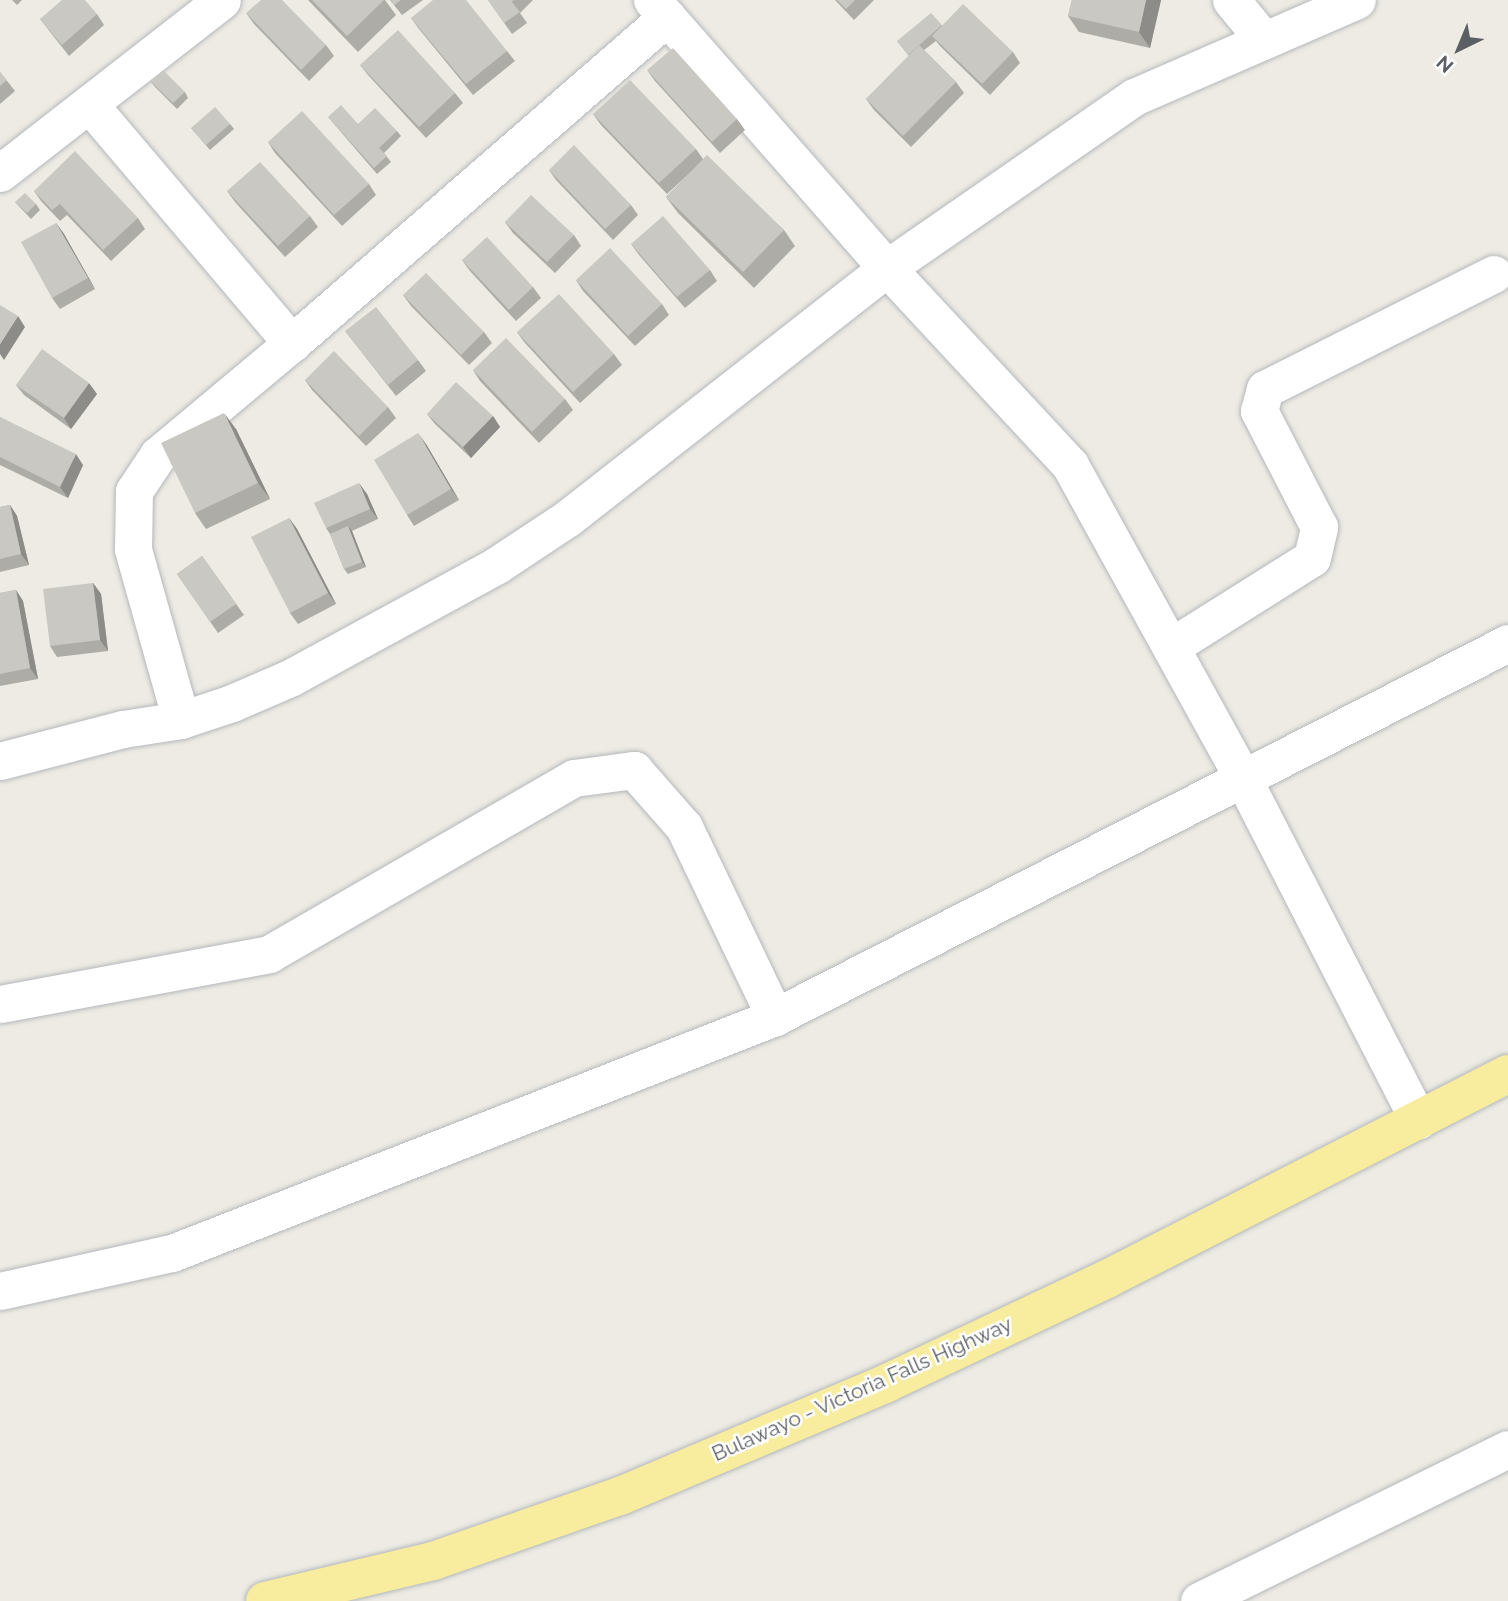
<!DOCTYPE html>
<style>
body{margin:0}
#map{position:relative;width:1508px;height:1601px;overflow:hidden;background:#edebe3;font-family:Raleway,sans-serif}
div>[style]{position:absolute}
.roads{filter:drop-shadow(0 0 2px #b5b8bc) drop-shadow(0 0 2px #b5b8bc)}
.minor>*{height:37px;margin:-18.5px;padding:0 18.5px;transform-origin:18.5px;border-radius:18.5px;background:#fff}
.trunk>*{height:38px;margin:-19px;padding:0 19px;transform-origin:19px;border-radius:19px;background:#f8ec9e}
.wall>*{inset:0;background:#aeaca7}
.shaded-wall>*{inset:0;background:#8d8c88}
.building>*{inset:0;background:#cac8c2}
span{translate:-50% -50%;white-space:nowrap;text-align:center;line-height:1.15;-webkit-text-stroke:5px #fff;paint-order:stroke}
.street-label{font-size:21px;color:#5b5e63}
.north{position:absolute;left:1424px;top:14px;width:70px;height:70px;-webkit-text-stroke:5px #fff;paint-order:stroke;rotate:223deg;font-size:19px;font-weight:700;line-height:28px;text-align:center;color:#5b5e63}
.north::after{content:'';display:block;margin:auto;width:24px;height:32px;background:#5b5e63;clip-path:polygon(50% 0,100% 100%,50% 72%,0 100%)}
</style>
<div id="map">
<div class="roads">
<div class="minor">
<div style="left:652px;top:0;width:356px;rotate:48.8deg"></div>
<div style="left:887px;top:268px;width:269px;rotate:47.1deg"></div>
<div style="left:1070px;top:465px;width:356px;rotate:61.1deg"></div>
<div style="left:1242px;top:777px;width:386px;rotate:62.8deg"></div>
<div style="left:1231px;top:0;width:52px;rotate:50.5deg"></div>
<div style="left:89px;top:104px;width:314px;rotate:49.7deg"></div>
<div style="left:0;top:173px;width:281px;rotate:-37.9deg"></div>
<div style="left:1172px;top:646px;width:165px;rotate:-32.2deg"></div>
<div style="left:1312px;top:558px;width:32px;rotate:-77deg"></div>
<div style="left:1319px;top:527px;width:131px;rotate:-117.3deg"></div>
<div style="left:1259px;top:411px;width:23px;rotate:-75deg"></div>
<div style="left:1265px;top:389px;width:256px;rotate:-26.7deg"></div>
<div style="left:181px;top:720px;width:178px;rotate:-105.7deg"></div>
<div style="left:133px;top:549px;width:58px;rotate:-89deg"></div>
<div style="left:134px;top:491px;width:43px;rotate:-56.3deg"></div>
<div style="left:158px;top:455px;width:175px;rotate:-39.9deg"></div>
<div style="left:292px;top:343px;width:497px;rotate:-41deg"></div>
<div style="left:0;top:761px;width:127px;rotate:-14.6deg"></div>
<div style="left:123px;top:729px;width:59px;rotate:-8.8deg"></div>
<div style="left:181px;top:720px;width:54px;rotate:-18.4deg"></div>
<div style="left:232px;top:703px;width:65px;rotate:-23.4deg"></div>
<div style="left:292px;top:677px;width:234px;rotate:-28.6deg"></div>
<div style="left:497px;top:565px;width:85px;rotate:-33.5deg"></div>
<div style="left:568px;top:518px;width:405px;rotate:-38.1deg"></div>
<div style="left:887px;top:268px;width:300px;rotate:-34.7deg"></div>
<div style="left:1134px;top:97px;width:243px;rotate:-23.5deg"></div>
<div style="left:0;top:1004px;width:274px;rotate:-10.5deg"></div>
<div style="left:269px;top:954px;width:352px;rotate:-30deg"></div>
<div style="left:574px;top:778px;width:61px;rotate:-7.6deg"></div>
<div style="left:634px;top:770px;width:76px;rotate:48.7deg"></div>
<div style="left:684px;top:827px;width:211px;rotate:64.4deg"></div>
<div style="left:0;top:1291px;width:176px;rotate:-12.5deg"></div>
<div style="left:172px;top:1253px;width:648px;rotate:-21.37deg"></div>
<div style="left:775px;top:1017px;width:823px;rotate:-27.03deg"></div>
<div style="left:1199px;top:1601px;width:344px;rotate:-26.2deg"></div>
</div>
<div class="trunk">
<div style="left:265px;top:1601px;width:173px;rotate:-13.4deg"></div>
<div style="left:433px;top:1561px;width:198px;rotate:-19.2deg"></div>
<div style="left:620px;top:1496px;width:290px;rotate:-22.9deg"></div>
<div style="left:887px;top:1383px;width:243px;rotate:-25.3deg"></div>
<div style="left:1107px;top:1279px;width:450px;rotate:-27.1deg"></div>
</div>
</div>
<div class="wall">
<div style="clip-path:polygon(12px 0,22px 0,17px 5px)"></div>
<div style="clip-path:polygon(308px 0,385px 0,396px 15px,358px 52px)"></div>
<div style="clip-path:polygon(390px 0,423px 0,402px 15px)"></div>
<div style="clip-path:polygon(488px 0,533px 0,520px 13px,527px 23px,512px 34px)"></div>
<div style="clip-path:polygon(835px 0,874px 0,854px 20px)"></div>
<div style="clip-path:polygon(1072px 0,1161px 0,1150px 48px,1079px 32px,1068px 16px)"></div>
<div style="clip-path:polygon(246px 13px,326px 45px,334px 56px,309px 81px,254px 24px)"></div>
<div style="clip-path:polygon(97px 14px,104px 25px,69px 56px,40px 19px)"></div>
<div style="clip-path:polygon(411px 18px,507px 51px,515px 61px,473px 95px,419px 29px)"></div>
<div style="clip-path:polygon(942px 25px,1013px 52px,1020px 63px,990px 95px,940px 46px,936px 41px,924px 50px,956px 82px,964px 93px,911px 147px,874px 110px,866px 99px,909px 56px,897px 41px)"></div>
<div style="clip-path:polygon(360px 65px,455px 93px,463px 103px,426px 138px,368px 75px)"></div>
<div style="clip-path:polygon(647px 70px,737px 119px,745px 130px,720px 153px,655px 81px)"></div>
<div style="clip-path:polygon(0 72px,15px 91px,0 104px)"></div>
<div style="clip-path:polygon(151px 82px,185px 92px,188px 98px,177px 109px,155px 87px)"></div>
<div style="clip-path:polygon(593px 114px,696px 149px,703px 159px,784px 230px,795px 246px,754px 288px,678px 213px,666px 197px,694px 169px,667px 194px,601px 125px)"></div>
<div style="clip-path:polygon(328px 117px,358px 124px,397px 131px,401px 136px,384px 153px,391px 162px,377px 174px)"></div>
<div style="clip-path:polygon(230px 124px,234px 129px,210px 150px,191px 128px)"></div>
<div style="clip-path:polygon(268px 142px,369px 184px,376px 195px,342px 226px,275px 153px)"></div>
<div style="clip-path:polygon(549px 170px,631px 205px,638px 215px,613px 240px,556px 180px)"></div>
<div style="clip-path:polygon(34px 191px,138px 218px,145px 229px,111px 261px,67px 215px,60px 221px,41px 201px)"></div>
<div style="clip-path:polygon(227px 191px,310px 216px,318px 227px,285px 257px,235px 202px)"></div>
<div style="clip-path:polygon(15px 202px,36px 204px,40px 210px,31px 219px)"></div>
<div style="clip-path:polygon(505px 222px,574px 235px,581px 246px,555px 273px,513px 233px)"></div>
<div style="clip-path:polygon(56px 223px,64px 234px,95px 289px,60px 309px,52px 298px)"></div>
<div style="clip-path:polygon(631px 244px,710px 270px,717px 281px,685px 308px,639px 255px)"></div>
<div style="clip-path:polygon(462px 260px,533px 287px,541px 298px,516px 321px,470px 271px)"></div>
<div style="clip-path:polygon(576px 280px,662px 304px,669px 315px,635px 346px,583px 291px)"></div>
<div style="clip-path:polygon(403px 295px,484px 332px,492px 343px,469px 365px,411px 306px)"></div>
<div style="clip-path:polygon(345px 331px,418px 360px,426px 371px,396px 396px)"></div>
<div style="clip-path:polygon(517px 332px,614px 354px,622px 365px,580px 403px,525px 343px)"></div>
<div style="clip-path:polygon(473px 370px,565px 399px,573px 410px,539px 443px,480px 381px)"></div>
<div style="clip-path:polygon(305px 380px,388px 407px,396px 418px,366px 446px,312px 390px)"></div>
<div style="clip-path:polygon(16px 385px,97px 394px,71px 429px,24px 395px)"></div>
<div style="clip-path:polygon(427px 414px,493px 416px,500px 427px,471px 458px,435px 424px)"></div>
<div style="clip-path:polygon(0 417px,83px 465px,68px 498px,0 465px)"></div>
<div style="clip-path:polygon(236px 429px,270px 499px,206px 529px,195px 513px)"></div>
<div style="clip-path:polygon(426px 444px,459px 500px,414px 526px,407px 515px)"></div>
<div style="clip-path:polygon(367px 494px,378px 519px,352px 531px,366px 567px,348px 574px,344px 569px,330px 534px,326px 528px)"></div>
<div style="clip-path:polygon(10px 505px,17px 516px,29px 565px,0 572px,0 507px)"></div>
<div style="clip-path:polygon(289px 518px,297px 529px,336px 604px,298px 624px,290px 613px)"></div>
<div style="clip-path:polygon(202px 556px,244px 615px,218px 633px,177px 574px)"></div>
<div style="clip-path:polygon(93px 583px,101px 594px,108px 651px,57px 657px,50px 646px)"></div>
<div style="clip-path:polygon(16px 590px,23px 601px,38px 679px,0 686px,0 593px)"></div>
</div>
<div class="shaded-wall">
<div style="clip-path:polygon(1146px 0,1161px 0,1150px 48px,1139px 32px)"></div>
<div style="clip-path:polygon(56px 223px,64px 234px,95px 289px,88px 278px)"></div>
<div style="clip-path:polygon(18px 316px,25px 327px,4px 360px,0 354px,0 344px)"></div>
<div style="clip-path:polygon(89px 383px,97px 394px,71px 429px,64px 418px)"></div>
<div style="clip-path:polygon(224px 413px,236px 429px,270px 499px,258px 483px)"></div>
<div style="clip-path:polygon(493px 416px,500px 427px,471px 458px,463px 447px)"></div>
<div style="clip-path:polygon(418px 433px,426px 444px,459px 500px,451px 489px)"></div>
<div style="clip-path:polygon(76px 454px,83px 465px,68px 498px,60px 487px)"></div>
<div style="clip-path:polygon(359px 483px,367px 494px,378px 519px,370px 509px)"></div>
<div style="clip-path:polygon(10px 505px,17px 516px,29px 565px,21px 554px)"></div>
<div style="clip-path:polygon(289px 518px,297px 529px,336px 604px,328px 593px)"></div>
<div style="clip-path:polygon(348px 526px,352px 531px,366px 567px,362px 562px)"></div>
<div style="clip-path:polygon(93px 583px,101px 594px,108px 651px,100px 640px)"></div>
<div style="clip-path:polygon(16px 590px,23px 601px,38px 679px,30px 668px)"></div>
</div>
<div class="building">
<div style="clip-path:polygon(62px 0,85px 0,97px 14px,62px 45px,40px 19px)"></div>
<div style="clip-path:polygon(261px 0,282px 0,326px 45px,301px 70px,246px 13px)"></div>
<div style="clip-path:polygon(312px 0,384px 0,347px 36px)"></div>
<div style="clip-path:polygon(391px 0,401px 0,394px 5px)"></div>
<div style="clip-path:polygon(433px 0,466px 0,507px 51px,466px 84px,411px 18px)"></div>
<div style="clip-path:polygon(488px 0,514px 0,512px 2px,520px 12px,504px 23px)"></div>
<div style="clip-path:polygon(837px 0,855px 0,846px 9px)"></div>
<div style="clip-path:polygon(1072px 0,1146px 0,1139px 32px,1068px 16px)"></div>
<div style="clip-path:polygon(963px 4px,1013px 52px,982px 84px,932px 36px)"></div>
<div style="clip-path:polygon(931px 13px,942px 25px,908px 55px,897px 41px)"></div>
<div style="clip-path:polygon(398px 30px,455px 93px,419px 127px,360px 65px)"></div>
<div style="clip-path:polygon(919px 45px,956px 82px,903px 136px,866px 99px)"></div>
<div style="clip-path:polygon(673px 48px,737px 119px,712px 142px,647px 70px)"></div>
<div style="clip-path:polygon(163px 70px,185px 92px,173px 103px,151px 82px)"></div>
<div style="clip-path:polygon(0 72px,7px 80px,0 86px)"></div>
<div style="clip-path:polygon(630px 80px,696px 149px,659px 183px,593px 114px)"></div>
<div style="clip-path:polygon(341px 105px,358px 124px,375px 108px,397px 131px,379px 148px,387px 156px,374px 168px,328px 117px)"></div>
<div style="clip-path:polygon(215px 107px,230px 124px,206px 145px,191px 128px)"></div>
<div style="clip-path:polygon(302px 111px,369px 184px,334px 215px,268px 142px)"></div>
<div style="clip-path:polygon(574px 145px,631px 205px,605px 229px,549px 170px)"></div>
<div style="clip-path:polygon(75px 151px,138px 218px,103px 250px,60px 204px,52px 210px,34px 191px)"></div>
<div style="clip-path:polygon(707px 155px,784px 230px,743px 272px,666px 197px)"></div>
<div style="clip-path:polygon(260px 162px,310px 216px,278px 246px,227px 191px)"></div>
<div style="clip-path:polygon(25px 193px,36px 204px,27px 213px,15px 202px)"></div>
<div style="clip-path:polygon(531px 195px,574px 235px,547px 262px,505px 222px)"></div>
<div style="clip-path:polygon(663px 216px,710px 270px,677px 297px,631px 244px)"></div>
<div style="clip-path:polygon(56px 223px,88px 278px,52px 298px,21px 242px)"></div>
<div style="clip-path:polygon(487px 237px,533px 287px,509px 310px,462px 260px)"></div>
<div style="clip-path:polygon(610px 248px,662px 304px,628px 336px,576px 280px)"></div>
<div style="clip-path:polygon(426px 273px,484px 332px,461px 355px,403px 295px)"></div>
<div style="clip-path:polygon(559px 294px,614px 354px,573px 392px,517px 332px)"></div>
<div style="clip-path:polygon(0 305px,18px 316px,0 344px)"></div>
<div style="clip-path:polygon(376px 307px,418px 360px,388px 385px,345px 331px)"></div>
<div style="clip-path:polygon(506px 338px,565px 399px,532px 432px,473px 370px)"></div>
<div style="clip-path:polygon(42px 349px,89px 383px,64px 418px,16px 385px)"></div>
<div style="clip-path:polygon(334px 351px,388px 407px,359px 436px,305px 380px)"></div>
<div style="clip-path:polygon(456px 382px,493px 416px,463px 447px,427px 414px)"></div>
<div style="clip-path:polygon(224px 413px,258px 483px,195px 513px,161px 443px)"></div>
<div style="clip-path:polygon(0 417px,76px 454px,60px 487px,0 457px)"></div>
<div style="clip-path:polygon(418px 433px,451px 489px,407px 515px,374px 460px)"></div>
<div style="clip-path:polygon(359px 483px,370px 509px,326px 528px,314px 503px)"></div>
<div style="clip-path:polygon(10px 505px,21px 554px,0 559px,0 507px)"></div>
<div style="clip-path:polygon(289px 518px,328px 593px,290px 613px,251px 537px)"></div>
<div style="clip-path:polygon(348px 526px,362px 562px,344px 569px,330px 534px)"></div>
<div style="clip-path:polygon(202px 556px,236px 604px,210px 622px,177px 574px)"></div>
<div style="clip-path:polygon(93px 583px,100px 640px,50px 646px,43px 589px)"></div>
<div style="clip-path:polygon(16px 590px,30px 668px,0 674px,0 593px)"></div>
</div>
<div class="street-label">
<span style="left:862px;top:1389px;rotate:-24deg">Bulawayo - Victoria Falls Highway</span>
</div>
<div class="north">N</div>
</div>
